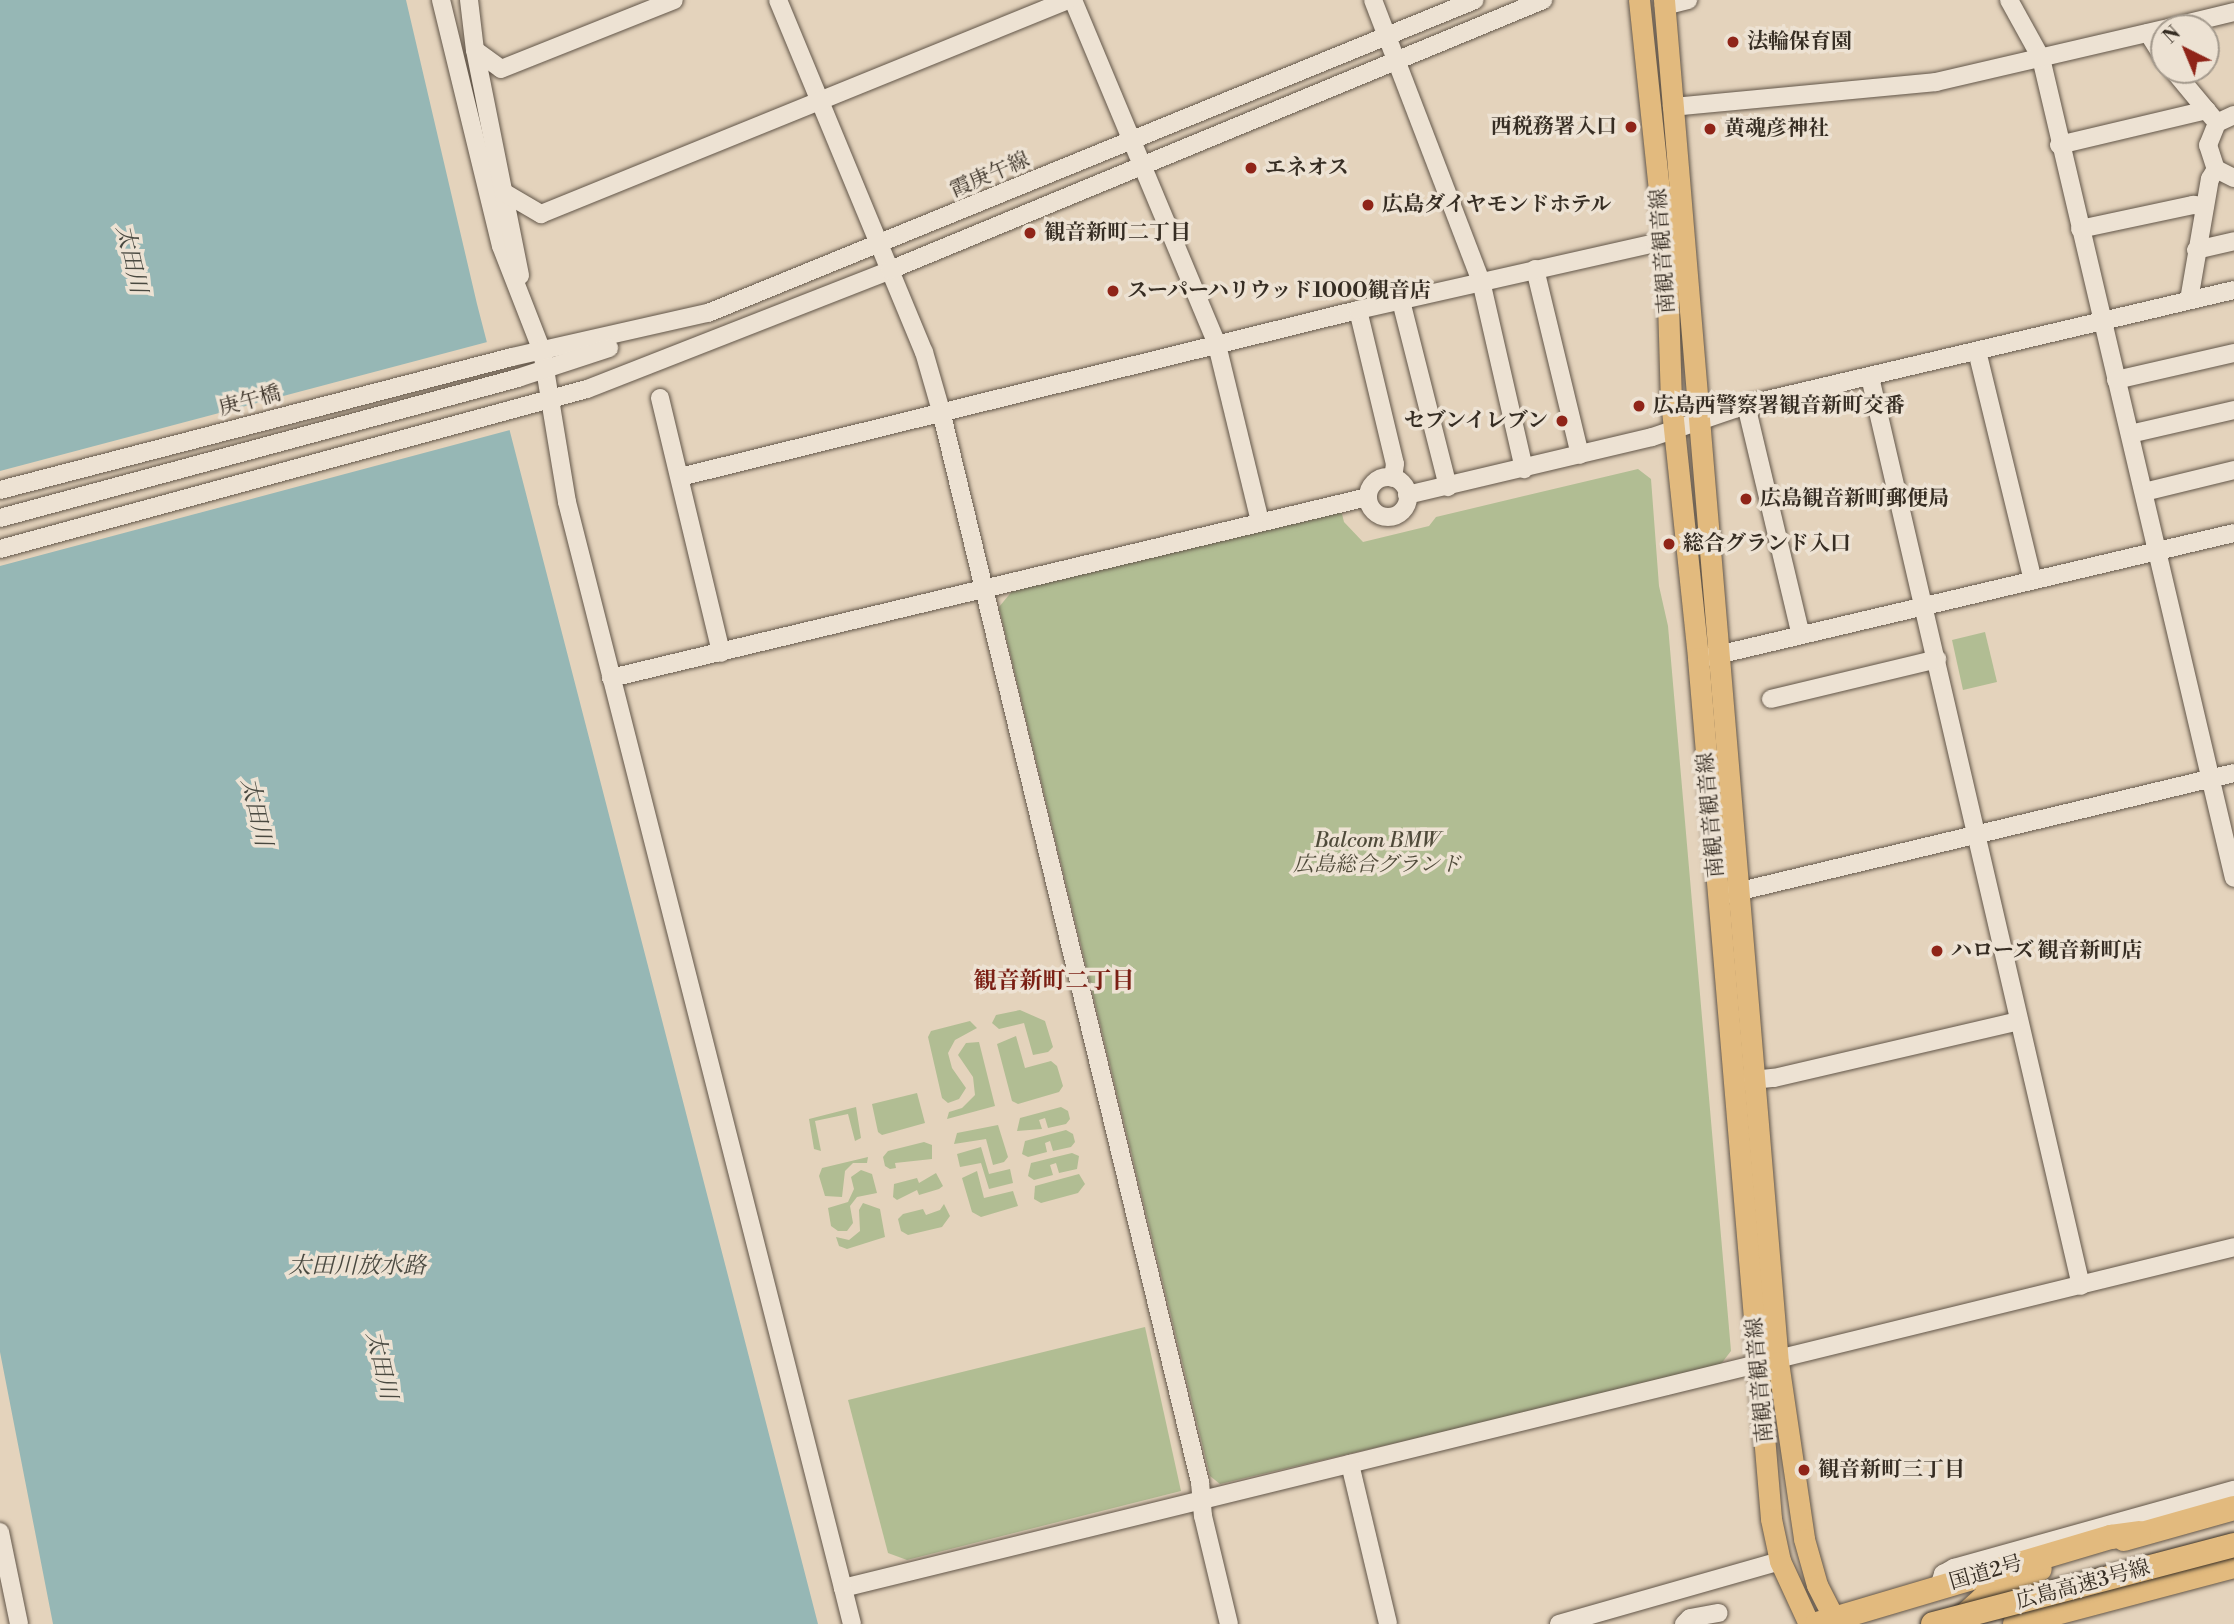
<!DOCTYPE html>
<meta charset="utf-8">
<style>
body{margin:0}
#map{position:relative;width:2234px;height:1624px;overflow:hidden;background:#e4d3bc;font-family:"Libre Bodoni","Noto Serif JP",serif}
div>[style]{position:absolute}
.green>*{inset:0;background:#b1bd93}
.water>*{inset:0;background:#96b7b5}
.pier>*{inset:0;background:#e4d3bc}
.roads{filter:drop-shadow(0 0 2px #625649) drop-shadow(0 0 2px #625649)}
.minor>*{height:18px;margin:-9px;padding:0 9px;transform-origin:9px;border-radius:9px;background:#ede2d3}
.minor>.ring{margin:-9px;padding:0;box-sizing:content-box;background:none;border:18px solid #ede2d3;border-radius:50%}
.major>*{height:21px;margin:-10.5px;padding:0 10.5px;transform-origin:10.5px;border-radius:10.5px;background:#e2ba7e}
.highway>*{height:24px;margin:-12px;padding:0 12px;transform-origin:12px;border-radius:12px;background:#e2ba7e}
.bridges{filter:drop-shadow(0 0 2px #362d23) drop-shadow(0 0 2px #362d23)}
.highway-bridge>*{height:24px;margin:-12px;padding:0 12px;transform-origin:12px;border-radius:12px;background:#e2ba7e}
.dots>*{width:19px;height:19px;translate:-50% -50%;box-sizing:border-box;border:4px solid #ede2d3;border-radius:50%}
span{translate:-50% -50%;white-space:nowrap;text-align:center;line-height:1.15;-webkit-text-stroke:7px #ede2d3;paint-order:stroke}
.poi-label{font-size:21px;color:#362d23;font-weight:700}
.left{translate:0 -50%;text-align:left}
.right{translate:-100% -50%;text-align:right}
.street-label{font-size:21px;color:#362d23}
.park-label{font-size:21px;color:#4f4a39;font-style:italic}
.water-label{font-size:23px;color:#494940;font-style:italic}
.neighbourhood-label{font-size:23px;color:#7a1f14;font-weight:700}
.north{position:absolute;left:2150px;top:14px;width:70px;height:70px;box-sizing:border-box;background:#ede2d3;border:2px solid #a49a8d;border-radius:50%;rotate:317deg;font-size:19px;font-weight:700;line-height:28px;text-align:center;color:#362d23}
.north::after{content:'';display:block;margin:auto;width:24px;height:32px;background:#8f2418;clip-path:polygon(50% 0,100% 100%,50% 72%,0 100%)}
</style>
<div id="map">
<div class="green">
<div style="clip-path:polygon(1638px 469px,1651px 479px,1659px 586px,1668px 626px,1731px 1351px,1721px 1364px,1643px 1385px,1220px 1484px,1210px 1476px,999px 607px,1013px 590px,1341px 510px,1344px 522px,1363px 542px,1429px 526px,1436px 517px)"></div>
<div style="clip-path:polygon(1985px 632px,1997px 682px,1963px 690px,1952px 640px)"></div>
<div style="clip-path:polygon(1020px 1010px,1045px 1021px,1053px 1047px,1048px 1052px,1033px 1055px,1024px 1023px,999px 1029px,992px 1023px,996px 1015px)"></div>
<div style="clip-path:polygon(970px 1021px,977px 1028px,955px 1040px,948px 1053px,952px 1068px,966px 1088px,959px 1099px,948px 1103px,942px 1098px,928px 1037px,931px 1031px)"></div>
<div style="clip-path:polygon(1016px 1036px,1025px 1068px,1051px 1061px,1057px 1066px,1063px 1086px,1059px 1092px,1018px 1104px,1012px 1101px,997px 1044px)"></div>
<div style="clip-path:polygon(979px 1042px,995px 1106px,947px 1119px,949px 1112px,962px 1108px,975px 1095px,973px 1077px,958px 1055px,966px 1043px)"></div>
<div style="clip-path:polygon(917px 1093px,925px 1123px,882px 1135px,878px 1132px,872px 1104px)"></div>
<div style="clip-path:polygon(856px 1107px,861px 1138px,855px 1141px,848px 1114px,815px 1121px,821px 1151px,814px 1149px,809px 1119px)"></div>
<div style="clip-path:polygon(1061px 1107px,1068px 1111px,1070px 1119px,1066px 1124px,1048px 1128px,1045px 1118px,1039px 1120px,1042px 1129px,1017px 1131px,1020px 1118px)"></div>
<div style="clip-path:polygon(998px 1125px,1008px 1157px,1004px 1162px,993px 1165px,986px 1139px,954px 1144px,957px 1133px)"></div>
<div style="clip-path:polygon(1066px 1130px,1073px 1134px,1075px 1142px,1071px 1147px,1053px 1151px,1050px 1141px,1045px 1143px,1047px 1152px,1028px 1157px,1022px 1154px,1025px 1141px)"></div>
<div style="clip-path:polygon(924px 1142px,932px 1145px,932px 1159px,895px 1163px,896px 1168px,890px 1169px,885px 1166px,883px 1157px,888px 1151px)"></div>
<div style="clip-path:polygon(981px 1147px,989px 1174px,1010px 1169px,1013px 1183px,989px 1189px,981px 1163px,960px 1167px,957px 1154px)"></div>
<div style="clip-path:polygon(1072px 1153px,1079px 1156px,1077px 1169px,1059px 1173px,1056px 1163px,1050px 1165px,1053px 1175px,1034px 1180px,1028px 1176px,1031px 1163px)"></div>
<div style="clip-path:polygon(868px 1157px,867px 1163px,853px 1163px,845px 1171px,842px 1197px,825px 1196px,819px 1176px,822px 1168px)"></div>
<div style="clip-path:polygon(861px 1170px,872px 1174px,877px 1193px,857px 1197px,850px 1206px,853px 1223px,847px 1231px,838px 1231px,831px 1226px,828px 1208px,848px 1202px,854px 1189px,851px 1177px)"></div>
<div style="clip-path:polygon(977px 1171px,984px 1198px,1013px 1191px,1018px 1206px,981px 1217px,972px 1212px,962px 1178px)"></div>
<div style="clip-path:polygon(936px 1173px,943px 1186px,939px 1189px,919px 1195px,917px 1190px,897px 1200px,893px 1197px,894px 1184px,917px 1178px,919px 1183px)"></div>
<div style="clip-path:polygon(1079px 1174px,1085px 1184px,1078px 1193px,1041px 1203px,1034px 1199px,1035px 1186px)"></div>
<div style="clip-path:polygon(863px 1203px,880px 1209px,885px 1237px,847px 1249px,839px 1246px,836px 1237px,849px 1240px,860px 1231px,859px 1210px)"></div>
<div style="clip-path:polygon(944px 1204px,950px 1216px,942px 1227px,908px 1235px,901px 1231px,898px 1219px,903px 1214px,923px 1209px,926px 1215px,940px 1210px)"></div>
<div style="clip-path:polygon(1145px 1327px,1181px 1491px,907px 1560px,888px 1553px,848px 1400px)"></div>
</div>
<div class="water">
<div style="clip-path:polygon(0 0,406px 0,477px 304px,818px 1624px,53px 1624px,0 1352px)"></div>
</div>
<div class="pier">
<div style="clip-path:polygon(491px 341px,514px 429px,0 566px,0 471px)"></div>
</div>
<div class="roads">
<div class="minor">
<div style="left:441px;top:0;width:253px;rotate:76.3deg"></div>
<div style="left:501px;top:246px;width:113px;rotate:68.7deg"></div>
<div style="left:542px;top:351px;width:153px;rotate:80.6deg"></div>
<div style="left:567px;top:502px;width:1121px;rotate:75.74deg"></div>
<div style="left:843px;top:1588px;width:1432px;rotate:-13.77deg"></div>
<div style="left:469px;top:0;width:50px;rotate:83.2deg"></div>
<div style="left:475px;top:50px;width:230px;rotate:78.7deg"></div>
<div style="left:778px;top:0;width:381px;rotate:67.5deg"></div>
<div style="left:924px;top:352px;width:61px;rotate:73.9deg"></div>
<div style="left:941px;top:411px;width:1102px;rotate:76.41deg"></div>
<div style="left:1200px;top:1482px;width:34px;rotate:85deg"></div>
<div style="left:1203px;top:1516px;width:111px;rotate:76.5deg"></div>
<div style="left:1073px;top:0;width:374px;rotate:67.3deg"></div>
<div style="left:1217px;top:345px;width:181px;rotate:76.3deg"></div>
<div style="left:1373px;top:0;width:301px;rotate:69deg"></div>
<div style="left:1481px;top:281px;width:193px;rotate:77.1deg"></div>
<div style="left:2009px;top:0;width:66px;rotate:61.1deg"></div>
<div style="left:2041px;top:58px;width:842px;rotate:76.76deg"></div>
<div style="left:1664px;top:6px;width:25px;rotate:-14deg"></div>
<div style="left:2168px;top:28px;width:68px;rotate:-13.6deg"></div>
<div style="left:2148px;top:33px;width:31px;rotate:58deg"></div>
<div style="left:475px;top:50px;width:32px;rotate:36deg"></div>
<div style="left:501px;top:69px;width:186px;rotate:-21.7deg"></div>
<div style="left:2173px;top:70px;width:62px;rotate:50.2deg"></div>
<div style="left:1672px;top:107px;width:265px;rotate:-5.4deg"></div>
<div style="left:1936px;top:82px;width:234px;rotate:-13.1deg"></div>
<div style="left:2234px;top:115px;width:19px;rotate:155deg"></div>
<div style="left:2217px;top:123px;width:24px;rotate:112deg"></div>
<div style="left:2208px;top:145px;width:25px;rotate:72deg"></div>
<div style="left:2216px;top:169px;width:20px;rotate:27deg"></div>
<div style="left:2059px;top:145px;width:152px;rotate:-13.3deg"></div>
<div style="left:505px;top:193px;width:42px;rotate:30.3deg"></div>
<div style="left:541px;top:214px;width:569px;rotate:-22.1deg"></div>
<div style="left:2080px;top:229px;width:116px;rotate:-12deg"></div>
<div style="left:2193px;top:205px;width:12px;rotate:5deg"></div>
<div style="left:2196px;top:250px;width:39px;rotate:-13deg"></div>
<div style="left:1535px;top:269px;width:191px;rotate:76.4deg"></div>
<div style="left:2189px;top:300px;width:123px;rotate:-80.2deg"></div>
<div style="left:2210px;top:179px;width:12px;rotate:-59deg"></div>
<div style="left:1401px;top:301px;width:192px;rotate:75.8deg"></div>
<div style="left:1358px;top:310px;width:158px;rotate:76.5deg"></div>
<div style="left:1395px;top:464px;width:14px;rotate:98deg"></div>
<div style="left:1977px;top:351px;width:236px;rotate:76.3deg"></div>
<div style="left:1870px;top:377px;width:933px;rotate:76.93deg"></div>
<div style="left:2116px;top:380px;width:121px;rotate:-12.9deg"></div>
<div style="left:660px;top:398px;width:262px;rotate:76.5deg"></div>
<div style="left:1746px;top:405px;width:236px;rotate:76.6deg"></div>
<div style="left:2130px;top:434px;width:107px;rotate:-13deg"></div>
<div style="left:680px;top:477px;width:698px;rotate:-13.84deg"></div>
<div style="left:1358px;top:310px;width:314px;rotate:-12.7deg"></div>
<div class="ring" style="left:1368px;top:477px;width:22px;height:22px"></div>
<div style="left:0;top:490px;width:529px;rotate:-14.56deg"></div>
<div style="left:512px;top:357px;width:201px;rotate:-12.7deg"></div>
<div style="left:708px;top:313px;width:828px;rotate:-22.2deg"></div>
<div style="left:2144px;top:492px;width:93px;rotate:-13.7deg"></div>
<div style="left:1407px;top:495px;width:252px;rotate:-13.3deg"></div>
<div style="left:1652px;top:437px;width:99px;rotate:-18.8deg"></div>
<div style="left:1746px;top:405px;width:501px;rotate:-13.26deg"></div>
<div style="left:0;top:518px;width:537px;rotate:-15.12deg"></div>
<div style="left:518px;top:378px;width:96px;rotate:-18.2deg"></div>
<div style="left:0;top:549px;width:608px;rotate:-15.25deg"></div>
<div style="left:587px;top:389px;width:326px;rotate:-21.4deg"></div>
<div style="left:890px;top:270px;width:707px;rotate:-22.46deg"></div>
<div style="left:1709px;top:657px;width:539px;rotate:-13.29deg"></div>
<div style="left:611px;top:678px;width:778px;rotate:-13.45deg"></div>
<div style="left:1771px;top:699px;width:171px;rotate:-13.5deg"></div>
<div style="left:1728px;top:894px;width:520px;rotate:-13.45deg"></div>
<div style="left:1743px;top:1081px;width:31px;rotate:-6deg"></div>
<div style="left:1774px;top:1078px;width:251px;rotate:-13.1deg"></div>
<div style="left:1350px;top:1464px;width:164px;rotate:76.6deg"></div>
<div style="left:0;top:1532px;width:94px;rotate:78.3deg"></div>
<div style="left:1939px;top:1587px;width:14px;rotate:-73deg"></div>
<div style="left:1943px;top:1574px;width:13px;rotate:-29deg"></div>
<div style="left:1954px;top:1568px;width:291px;rotate:-15.6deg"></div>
<div style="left:843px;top:1588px;width:37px;rotate:76deg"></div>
<div style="left:1559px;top:1624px;width:230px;rotate:-15.9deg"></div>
<div style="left:1684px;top:1624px;width:8px;rotate:-45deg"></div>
<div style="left:1690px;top:1618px;width:29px;rotate:-10deg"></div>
</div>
<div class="major">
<div style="left:1639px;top:0;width:269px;rotate:84deg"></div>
<div style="left:1667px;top:268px;width:132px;rotate:88.3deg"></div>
<div style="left:1671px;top:400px;width:259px;rotate:84deg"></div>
<div style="left:1698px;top:658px;width:864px;rotate:85.15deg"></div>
<div style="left:1771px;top:1519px;width:43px;rotate:77.9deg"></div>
<div style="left:1780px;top:1561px;width:69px;rotate:65.3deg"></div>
<div style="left:1664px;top:0;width:1367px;rotate:85.22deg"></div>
<div style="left:1778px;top:1362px;width:179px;rotate:81.6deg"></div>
<div style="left:1804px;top:1539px;width:48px;rotate:74.2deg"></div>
<div style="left:1817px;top:1585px;width:44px;rotate:62.9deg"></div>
</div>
<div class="highway">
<div style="left:2124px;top:1539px;width:114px;rotate:-15.7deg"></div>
<div style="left:1962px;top:1618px;width:28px;rotate:-42deg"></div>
<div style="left:1983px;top:1599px;width:64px;rotate:-27.8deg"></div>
<div style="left:1817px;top:1624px;width:307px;rotate:-16.5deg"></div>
<div style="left:2111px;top:1537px;width:28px;rotate:-8deg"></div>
<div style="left:2015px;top:1624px;width:227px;rotate:-14.8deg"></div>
</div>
</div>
<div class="bridges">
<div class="highway-bridge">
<div style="left:1933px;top:1624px;width:311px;rotate:-14.7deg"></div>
</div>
</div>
<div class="dots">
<div style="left:1733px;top:42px;background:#8f2418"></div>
<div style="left:1631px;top:127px;background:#8f2418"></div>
<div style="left:1710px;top:129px;background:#8f2418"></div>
<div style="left:1251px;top:168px;background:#8f2418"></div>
<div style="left:1368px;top:205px;background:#8f2418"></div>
<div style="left:1030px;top:233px;background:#8f2418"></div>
<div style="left:1113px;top:291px;background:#8f2418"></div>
<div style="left:1639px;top:406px;background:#8f2418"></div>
<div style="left:1562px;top:421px;background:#8f2418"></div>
<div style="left:1746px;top:499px;background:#8f2418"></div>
<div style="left:1669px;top:544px;background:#8f2418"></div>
<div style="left:1937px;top:951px;background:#8f2418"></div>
<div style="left:1804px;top:1470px;background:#8f2418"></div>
</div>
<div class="poi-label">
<span class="left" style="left:1747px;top:42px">法輪保育園</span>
<span class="right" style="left:1617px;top:127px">西税務署入口</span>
<span class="left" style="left:1724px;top:129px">黄魂彦神社</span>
<span class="left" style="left:1265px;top:168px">エネオス</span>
<span class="left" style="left:1382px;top:205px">広島ダイヤモンドホテル</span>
<span class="left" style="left:1044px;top:233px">観音新町二丁目</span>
<span class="left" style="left:1127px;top:291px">スーパーハリウッド1000観音店</span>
<span class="left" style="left:1653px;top:406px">広島西警察署観音新町交番</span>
<span class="right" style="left:1548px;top:421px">セブンイレブン</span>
<span class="left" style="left:1760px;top:499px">広島観音新町郵便局</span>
<span class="left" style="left:1683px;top:544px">総合グランド入口</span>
<span class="left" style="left:1951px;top:951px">ハローズ 観音新町店</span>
<span class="left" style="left:1818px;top:1470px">観音新町三丁目</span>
</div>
<div class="street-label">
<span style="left:990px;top:175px;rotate:-23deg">霞庚午線</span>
<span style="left:1663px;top:251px;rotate:-94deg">南観音観音線</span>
<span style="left:250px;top:401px;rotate:-15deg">庚午橋</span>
<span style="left:1711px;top:815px;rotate:-95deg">南観音観音線</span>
<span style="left:1760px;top:1380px;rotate:-95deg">南観音観音線</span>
<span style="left:1986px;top:1573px;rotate:-16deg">国道2号</span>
<span style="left:2083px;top:1585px;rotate:-15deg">広島高速3号線</span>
</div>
<div class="park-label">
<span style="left:1377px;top:853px">Balcom BMW<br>広島総合グランド</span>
</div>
<div class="water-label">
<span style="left:131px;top:259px;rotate:77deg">太田川</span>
<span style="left:256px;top:812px;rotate:77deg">太田川</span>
<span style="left:357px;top:1266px">太田川放水路</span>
<span style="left:381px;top:1365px;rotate:77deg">太田川</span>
</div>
<div class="neighbourhood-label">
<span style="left:1054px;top:981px">観音新町二丁目</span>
</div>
<div class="north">N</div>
</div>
